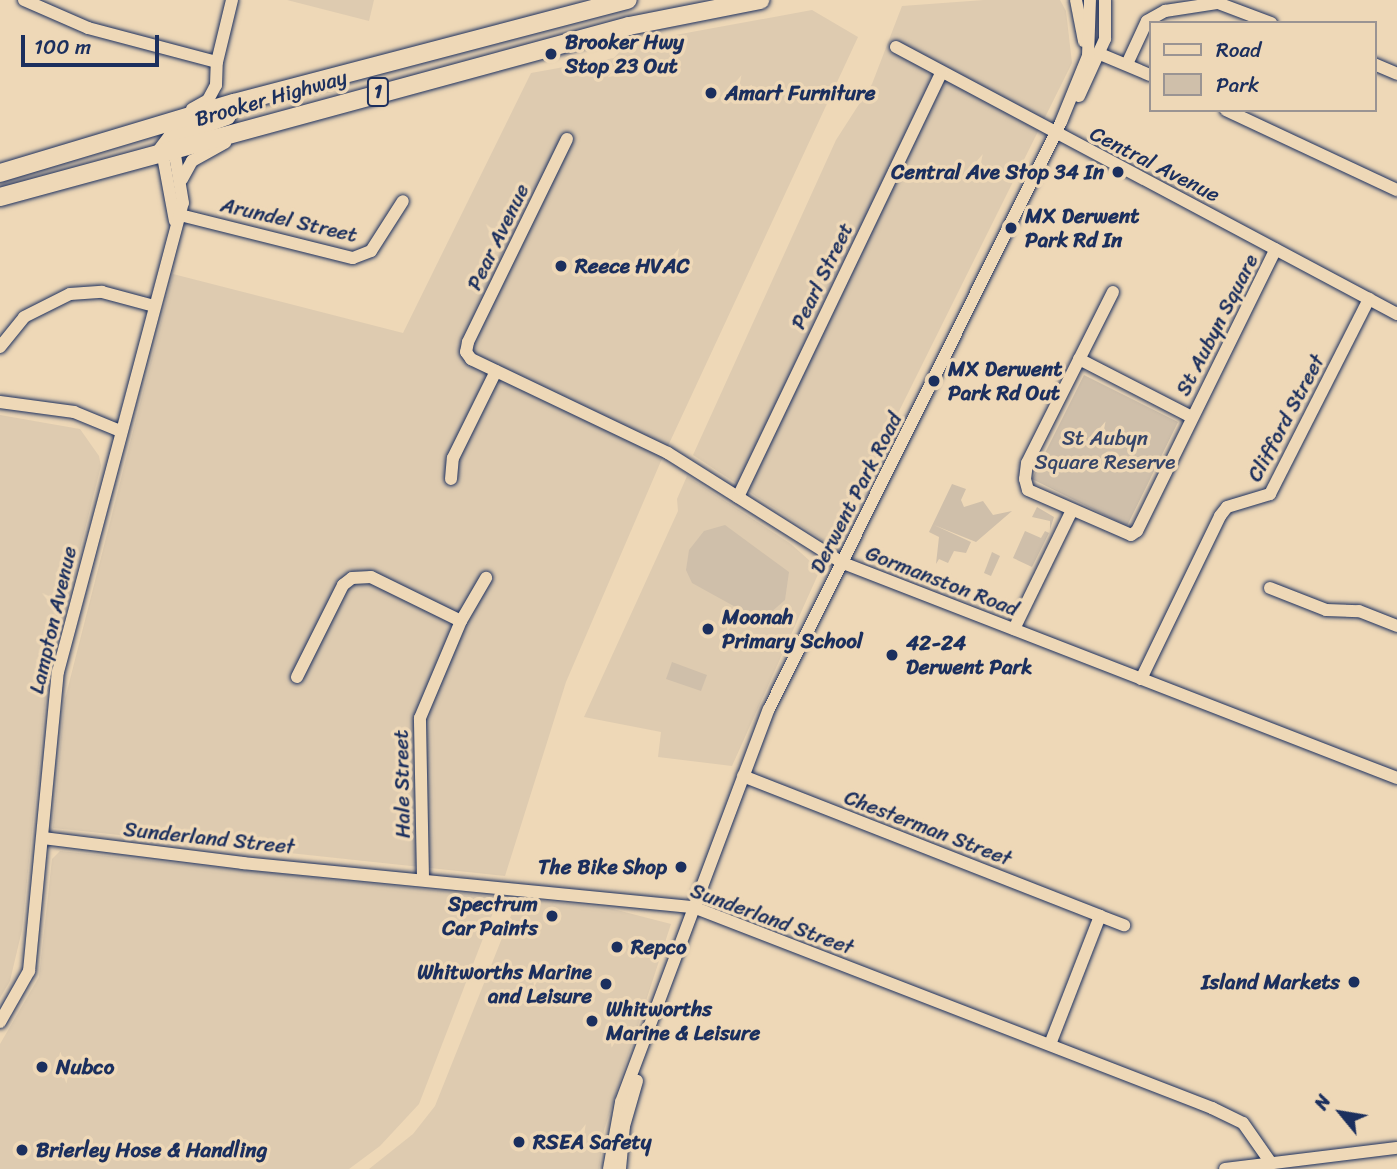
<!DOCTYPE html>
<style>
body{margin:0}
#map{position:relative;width:1397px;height:1169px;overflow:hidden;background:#eed8b7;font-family:Sriracha,sans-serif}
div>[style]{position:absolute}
.built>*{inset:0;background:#decbb0}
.green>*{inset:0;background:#cfbfaa}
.roads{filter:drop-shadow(0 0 2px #1b2f5e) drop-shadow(0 0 2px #1b2f5e)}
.minor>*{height:12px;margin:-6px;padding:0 6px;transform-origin:6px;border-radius:6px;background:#eed8b7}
.highway>*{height:18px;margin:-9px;padding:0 9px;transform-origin:9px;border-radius:9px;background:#eed8b7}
.dots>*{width:19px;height:19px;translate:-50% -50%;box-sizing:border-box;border:4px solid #eed8b7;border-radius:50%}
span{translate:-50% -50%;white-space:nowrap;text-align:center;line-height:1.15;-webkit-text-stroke:7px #eed8b7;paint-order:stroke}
.shield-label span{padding:2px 5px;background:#eed8b7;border:2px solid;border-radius:5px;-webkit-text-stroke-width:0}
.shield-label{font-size:19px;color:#1b2f5e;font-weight:700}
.poi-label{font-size:21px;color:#1b2f5e;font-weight:700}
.left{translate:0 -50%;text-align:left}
.right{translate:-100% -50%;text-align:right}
.street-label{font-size:21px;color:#1b2f5e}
.park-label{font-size:21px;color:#364569}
.legend{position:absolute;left:1149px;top:21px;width:228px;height:91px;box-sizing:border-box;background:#eed8b7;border:2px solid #9a9493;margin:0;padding:9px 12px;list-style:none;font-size:21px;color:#1b2f5e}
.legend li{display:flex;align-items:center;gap:14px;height:35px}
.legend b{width:35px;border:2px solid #9a9493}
.north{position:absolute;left:1306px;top:1078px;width:70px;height:70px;-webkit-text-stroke:5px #eed8b7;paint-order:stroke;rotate:300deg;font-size:19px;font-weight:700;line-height:28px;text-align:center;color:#1b2f5e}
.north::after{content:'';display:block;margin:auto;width:24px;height:32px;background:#1b2f5e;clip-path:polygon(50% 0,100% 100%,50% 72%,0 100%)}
.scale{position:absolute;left:21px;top:35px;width:138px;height:32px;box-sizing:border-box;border:4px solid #1b2f5e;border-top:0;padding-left:9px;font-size:21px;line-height:24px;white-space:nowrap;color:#1b2f5e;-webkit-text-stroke:5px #eed8b7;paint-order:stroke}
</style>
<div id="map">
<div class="built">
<div style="clip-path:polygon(287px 0,374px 0,369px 21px)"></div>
<div style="clip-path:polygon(984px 0,1060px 0,1066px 11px,1072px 63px,832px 546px,693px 455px,836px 140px,872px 84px,902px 6px)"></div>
<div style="clip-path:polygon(812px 10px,858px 37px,661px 461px,566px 682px,505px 876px,53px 828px,64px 703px,173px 274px,403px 333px,531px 73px,614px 58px,626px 44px)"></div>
<div style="clip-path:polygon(0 415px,80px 429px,99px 456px,101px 466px,48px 675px,22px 930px,10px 981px,0 998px)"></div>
<div style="clip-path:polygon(687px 476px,791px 544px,820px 570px,732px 766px,658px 757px,661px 732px,584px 717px,678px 511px,677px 499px)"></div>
<div style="clip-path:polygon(60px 851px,499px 897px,419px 1104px,380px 1146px,349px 1169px,0 1169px,0 1044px,39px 977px,52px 859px)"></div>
<div style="clip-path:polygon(518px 898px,609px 908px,671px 924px,604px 1130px,599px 1169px,369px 1169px,413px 1134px,435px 1106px)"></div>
</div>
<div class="green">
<div style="clip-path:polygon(1084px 375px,1178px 422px,1127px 526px,1032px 479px)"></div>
<div style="clip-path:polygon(952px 484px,966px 489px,961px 500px,964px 507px,983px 501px,993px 515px,1012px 511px,976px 542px,934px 525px,971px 542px,966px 553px,954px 551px,948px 563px,939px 559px,936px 564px,939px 537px,929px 532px)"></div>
<div style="clip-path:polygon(1037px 507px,1054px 517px,1050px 530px,1050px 521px,1032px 517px)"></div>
<div style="clip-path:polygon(725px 525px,789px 572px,785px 600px,769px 614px,750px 615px,692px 583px,686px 570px,689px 550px,704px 531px)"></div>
<div style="clip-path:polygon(1025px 531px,1041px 538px,1045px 531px,1049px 533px,1032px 567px,1013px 558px)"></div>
<div style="clip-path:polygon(992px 552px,1000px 556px,991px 576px,984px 573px)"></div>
<div style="clip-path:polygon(672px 662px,707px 675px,701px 691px,666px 679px)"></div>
</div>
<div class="roads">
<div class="minor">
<div style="left:24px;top:0;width:70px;rotate:23.6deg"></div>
<div style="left:88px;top:28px;width:133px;rotate:14.8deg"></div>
<div style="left:1076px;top:0;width:42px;rotate:79deg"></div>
<div style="left:896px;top:47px;width:568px;rotate:28.05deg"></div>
<div style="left:1100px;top:54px;width:54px;rotate:22.8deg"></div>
<div style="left:1127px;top:64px;width:47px;rotate:-65.1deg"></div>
<div style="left:1147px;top:21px;width:21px;rotate:-29deg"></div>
<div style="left:1165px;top:11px;width:54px;rotate:-8.6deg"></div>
<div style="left:1218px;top:3px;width:57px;rotate:20.7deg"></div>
<div style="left:1374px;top:64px;width:25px;rotate:23deg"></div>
<div style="left:1079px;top:96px;width:63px;rotate:-65.5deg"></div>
<div style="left:1105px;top:39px;width:39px;rotate:-90deg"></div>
<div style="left:192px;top:109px;width:18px;rotate:-29deg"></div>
<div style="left:208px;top:100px;width:17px;rotate:-62deg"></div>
<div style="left:216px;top:85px;width:23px;rotate:-88deg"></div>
<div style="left:217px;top:62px;width:64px;rotate:-76.4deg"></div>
<div style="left:1226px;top:110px;width:189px;rotate:25.1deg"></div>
<div style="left:567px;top:139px;width:226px;rotate:116deg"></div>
<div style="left:468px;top:342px;width:10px;rotate:101deg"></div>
<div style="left:466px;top:352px;width:9px;rotate:54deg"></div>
<div style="left:471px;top:359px;width:218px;rotate:25.5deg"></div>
<div style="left:668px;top:453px;width:207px;rotate:32.2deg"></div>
<div style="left:843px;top:563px;width:594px;rotate:21.21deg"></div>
<div style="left:162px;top:151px;width:71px;rotate:79.5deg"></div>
<div style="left:182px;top:179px;width:21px;rotate:-61deg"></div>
<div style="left:192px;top:161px;width:38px;rotate:-29deg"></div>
<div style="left:180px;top:215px;width:178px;rotate:14deg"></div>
<div style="left:353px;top:258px;width:19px;rotate:-21deg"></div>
<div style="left:371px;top:251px;width:59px;rotate:-57.4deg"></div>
<div style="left:1113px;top:292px;width:191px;rotate:116.7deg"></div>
<div style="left:1027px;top:463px;width:16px;rotate:97deg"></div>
<div style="left:1025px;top:479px;width:11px;rotate:75deg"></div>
<div style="left:1028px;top:490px;width:112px;rotate:23.6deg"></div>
<div style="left:1131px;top:535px;width:7px;rotate:-34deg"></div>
<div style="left:1137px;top:531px;width:314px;rotate:-63.8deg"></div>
<div style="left:0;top:347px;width:38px;rotate:-51deg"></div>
<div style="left:24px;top:317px;width:51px;rotate:-26.6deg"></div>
<div style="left:70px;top:294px;width:32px;rotate:-4deg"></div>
<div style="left:102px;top:292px;width:54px;rotate:15.1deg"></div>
<div style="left:1079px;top:359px;width:127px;rotate:27.2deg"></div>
<div style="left:0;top:402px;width:75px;rotate:7.7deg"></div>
<div style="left:74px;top:412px;width:50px;rotate:22.4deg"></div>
<div style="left:451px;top:479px;width:21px;rotate:-85deg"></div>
<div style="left:453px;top:458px;width:97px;rotate:-63.7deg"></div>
<div style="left:738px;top:497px;width:471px;rotate:-64.4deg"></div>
<div style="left:1270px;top:588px;width:60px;rotate:21.4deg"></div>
<div style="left:1326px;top:610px;width:33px;rotate:2deg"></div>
<div style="left:1359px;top:611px;width:41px;rotate:21.5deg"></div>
<div style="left:1014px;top:629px;width:130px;rotate:-64deg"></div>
<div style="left:297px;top:677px;width:103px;rotate:-63.4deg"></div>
<div style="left:343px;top:585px;width:11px;rotate:-38deg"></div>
<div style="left:352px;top:578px;width:19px;rotate:-3deg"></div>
<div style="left:371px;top:577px;width:100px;rotate:26.1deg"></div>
<div style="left:1141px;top:679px;width:181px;rotate:-64.1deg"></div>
<div style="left:1220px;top:516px;width:11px;rotate:-52deg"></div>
<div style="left:1227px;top:507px;width:45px;rotate:-16.8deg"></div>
<div style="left:1270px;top:494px;width:219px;rotate:-63.1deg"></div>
<div style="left:743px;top:776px;width:383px;rotate:21.4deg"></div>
<div style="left:1100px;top:916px;width:137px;rotate:111.3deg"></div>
<div style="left:43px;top:838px;width:202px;rotate:7.1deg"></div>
<div style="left:243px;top:863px;width:452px;rotate:5.6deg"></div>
<div style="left:693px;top:907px;width:557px;rotate:21.17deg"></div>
<div style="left:1212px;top:1108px;width:34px;rotate:26deg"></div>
<div style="left:1243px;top:1123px;width:49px;rotate:55deg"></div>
<div style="left:423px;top:878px;width:160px;rotate:-91.1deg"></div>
<div style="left:420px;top:718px;width:105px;rotate:-67.1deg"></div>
<div style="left:461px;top:621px;width:50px;rotate:-59.8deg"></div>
<div style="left:1100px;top:916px;width:26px;rotate:21deg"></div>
<div style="left:0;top:1022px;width:59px;rotate:-60.4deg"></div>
<div style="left:29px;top:971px;width:300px;rotate:-84.5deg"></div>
<div style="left:58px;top:672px;width:485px;rotate:-75.1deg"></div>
<div style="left:183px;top:203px;width:55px;rotate:-99.5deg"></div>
<div style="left:609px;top:1169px;width:68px;rotate:-79.8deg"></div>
<div style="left:621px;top:1102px;width:420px;rotate:-69.4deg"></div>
<div style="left:769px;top:709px;width:656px;rotate:-63.55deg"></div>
<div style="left:1061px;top:122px;width:71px;rotate:-67.8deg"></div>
<div style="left:1088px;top:56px;width:56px;rotate:-88deg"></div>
<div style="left:620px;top:1169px;width:43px;rotate:-84.7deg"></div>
<div style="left:624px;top:1126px;width:47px;rotate:-73.9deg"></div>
<div style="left:1225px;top:1169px;width:173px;rotate:-7deg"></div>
</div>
<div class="highway">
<div style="left:162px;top:151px;width:20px;rotate:-53deg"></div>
<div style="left:174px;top:135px;width:56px;rotate:-19.7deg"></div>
<div style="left:0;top:173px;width:244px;rotate:-16.7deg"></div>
<div style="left:234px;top:103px;width:407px;rotate:-14.7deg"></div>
<div style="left:0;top:197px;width:652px;rotate:-15.21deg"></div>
<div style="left:629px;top:26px;width:134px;rotate:-11.2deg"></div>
</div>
</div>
<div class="dots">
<div style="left:551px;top:54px;background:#1b2f5e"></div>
<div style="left:711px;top:93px;background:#1b2f5e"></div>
<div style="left:1118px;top:172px;background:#1b2f5e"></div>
<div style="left:1011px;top:228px;background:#1b2f5e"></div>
<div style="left:561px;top:266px;background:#1b2f5e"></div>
<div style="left:934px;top:381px;background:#1b2f5e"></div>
<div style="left:708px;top:629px;background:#1b2f5e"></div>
<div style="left:892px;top:655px;background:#1b2f5e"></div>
<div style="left:681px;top:867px;background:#1b2f5e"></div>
<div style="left:552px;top:916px;background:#1b2f5e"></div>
<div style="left:617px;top:947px;background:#1b2f5e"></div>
<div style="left:1354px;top:982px;background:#1b2f5e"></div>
<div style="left:606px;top:984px;background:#1b2f5e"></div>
<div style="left:592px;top:1021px;background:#1b2f5e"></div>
<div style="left:42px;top:1067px;background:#1b2f5e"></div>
<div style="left:519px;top:1142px;background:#1b2f5e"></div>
<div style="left:22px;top:1150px;background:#1b2f5e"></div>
</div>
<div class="shield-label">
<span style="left:378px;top:92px">1</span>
</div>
<div class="poi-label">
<span class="left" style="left:565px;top:54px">Brooker Hwy<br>Stop 23 Out</span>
<span class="left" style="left:725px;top:93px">Amart Furniture</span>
<span class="right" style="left:1104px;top:172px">Central Ave Stop 34 In</span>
<span class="left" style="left:1025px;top:228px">MX Derwent<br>Park Rd In</span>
<span class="left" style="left:575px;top:266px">Reece HVAC</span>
<span class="left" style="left:948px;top:381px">MX Derwent<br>Park Rd Out</span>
<span class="left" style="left:722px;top:629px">Moonah<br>Primary School</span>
<span class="left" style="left:906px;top:655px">42-24<br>Derwent Park</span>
<span class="right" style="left:667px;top:867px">The Bike Shop</span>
<span class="right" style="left:538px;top:916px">Spectrum<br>Car Paints</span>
<span class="left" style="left:631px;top:947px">Repco</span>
<span class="right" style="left:592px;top:984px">Whitworths Marine<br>and Leisure</span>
<span class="right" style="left:1340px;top:982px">Island Markets</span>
<span class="left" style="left:606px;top:1021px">Whitworths<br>Marine &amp; Leisure</span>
<span class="left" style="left:56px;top:1067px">Nubco</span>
<span class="left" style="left:533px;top:1142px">RSEA Safety</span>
<span class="left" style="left:36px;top:1150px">Brierley Hose &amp; Handling</span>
</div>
<div class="street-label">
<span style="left:271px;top:98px;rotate:-16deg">Brooker Highway</span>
<span style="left:1155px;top:164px;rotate:27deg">Central Avenue</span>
<span style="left:289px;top:220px;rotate:13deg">Arundel Street</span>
<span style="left:498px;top:237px;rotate:-64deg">Pear Avenue</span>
<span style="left:822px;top:276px;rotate:-64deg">Pearl Street</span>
<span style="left:1217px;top:325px;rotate:-63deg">St Aubyn Square</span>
<span style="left:1286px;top:418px;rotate:-62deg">Clifford Street</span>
<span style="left:856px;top:493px;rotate:-63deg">Derwent Park Road</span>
<span style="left:942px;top:581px;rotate:21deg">Gormanston Road</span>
<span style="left:53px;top:620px;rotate:-77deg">Lampton Avenue</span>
<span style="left:402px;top:784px;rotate:-91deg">Hale Street</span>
<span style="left:928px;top:828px;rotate:21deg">Chesterman Street</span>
<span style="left:209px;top:838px;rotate:6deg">Sunderland Street</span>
<span style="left:772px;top:919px;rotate:20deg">Sunderland Street</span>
</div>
<div class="park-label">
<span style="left:1105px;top:450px">St Aubyn<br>Square Reserve</span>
</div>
<ul class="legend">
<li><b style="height:9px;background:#eed8b7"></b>Road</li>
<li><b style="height:19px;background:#cfbfaa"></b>Park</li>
</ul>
<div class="north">N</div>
<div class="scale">100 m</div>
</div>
